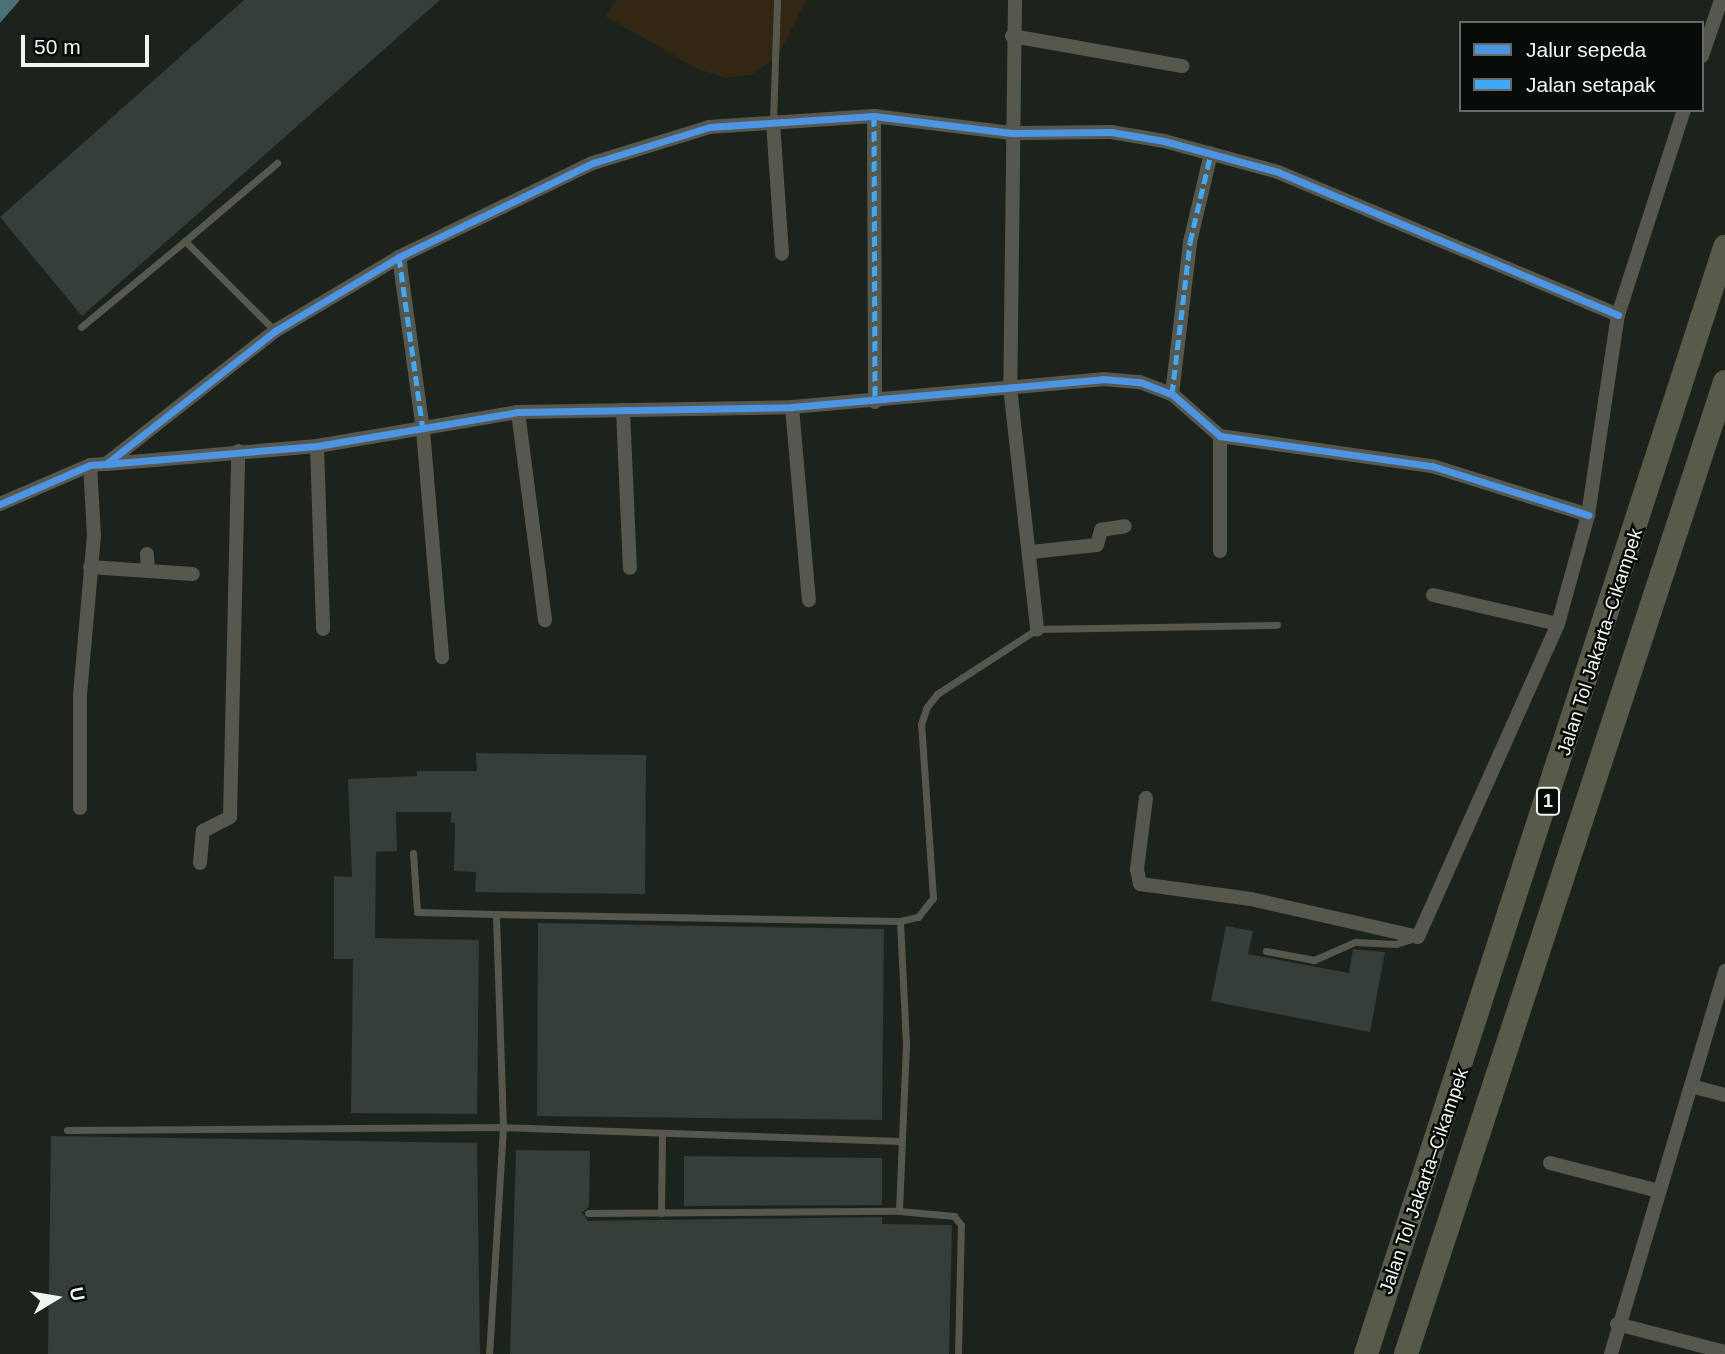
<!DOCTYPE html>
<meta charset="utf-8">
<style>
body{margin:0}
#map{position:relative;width:1725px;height:1354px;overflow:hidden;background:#1c221c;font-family:Helvetica,sans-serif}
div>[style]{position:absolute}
.green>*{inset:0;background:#322713}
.water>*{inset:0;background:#4d6f76}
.building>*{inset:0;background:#353e39}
.service>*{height:7px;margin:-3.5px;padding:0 3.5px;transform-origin:3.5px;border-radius:3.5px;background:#56584e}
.minor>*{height:14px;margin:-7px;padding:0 7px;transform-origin:7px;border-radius:7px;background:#56584e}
.motorway>*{height:24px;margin:-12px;padding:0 12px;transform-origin:12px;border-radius:12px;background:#585a4a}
.quiet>*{height:5px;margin-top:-2.5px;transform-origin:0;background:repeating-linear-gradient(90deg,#3fa9f5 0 10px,transparent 0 15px)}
.cycleway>*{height:7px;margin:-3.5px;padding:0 3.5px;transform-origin:3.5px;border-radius:3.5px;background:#4d94e3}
span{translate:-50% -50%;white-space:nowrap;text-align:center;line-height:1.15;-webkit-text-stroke:5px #080c08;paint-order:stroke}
.shield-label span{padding:2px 5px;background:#080c08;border:2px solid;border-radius:5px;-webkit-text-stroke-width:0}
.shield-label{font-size:18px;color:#eff6ef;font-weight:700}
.street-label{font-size:19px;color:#eff6ef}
.legend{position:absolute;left:1459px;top:21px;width:245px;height:91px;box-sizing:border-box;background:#080c08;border:2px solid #646a64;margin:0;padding:9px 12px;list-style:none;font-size:21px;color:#eff6ef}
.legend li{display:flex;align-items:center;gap:14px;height:35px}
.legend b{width:35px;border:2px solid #646a64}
.north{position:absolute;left:21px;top:1263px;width:70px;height:70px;-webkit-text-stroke:5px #080c08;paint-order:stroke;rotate:79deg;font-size:19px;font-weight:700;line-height:28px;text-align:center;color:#eff6ef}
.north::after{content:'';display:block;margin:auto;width:24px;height:32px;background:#eff6ef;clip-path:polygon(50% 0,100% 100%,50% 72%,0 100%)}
.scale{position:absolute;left:21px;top:35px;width:128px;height:32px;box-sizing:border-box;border:4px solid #eff6ef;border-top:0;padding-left:9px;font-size:21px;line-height:24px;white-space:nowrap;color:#eff6ef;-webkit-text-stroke:5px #080c08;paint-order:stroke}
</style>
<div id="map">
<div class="green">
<div style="clip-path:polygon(617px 0,806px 0,778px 56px,751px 75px,726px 78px,698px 69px,605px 16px)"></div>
</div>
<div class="water">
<div style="clip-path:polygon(0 0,20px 0,0 23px)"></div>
</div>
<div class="building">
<div style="clip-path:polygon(244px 0,440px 0,82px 316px,0 217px)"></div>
<div style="clip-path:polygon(476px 753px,646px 755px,645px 894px,475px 892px,476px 872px,454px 871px,455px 823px,451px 823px,451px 812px,396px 812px,397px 851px,376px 852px,375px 938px,479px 940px,477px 1114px,351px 1113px,353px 959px,334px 959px,334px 876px,352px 877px,348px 779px,417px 776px,417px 771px,477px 771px)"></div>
<div style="clip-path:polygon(538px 923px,884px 929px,882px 1120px,537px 1116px)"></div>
<div style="clip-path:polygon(1226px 926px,1253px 931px,1248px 954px,1349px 973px,1353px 949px,1385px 952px,1370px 1032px,1211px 1001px)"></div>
<div style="clip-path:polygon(51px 1136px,477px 1143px,480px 1354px,48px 1354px)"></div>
<div style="clip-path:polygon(516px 1150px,590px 1151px,589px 1207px,582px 1212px,588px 1221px,882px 1217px,882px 1224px,952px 1225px,949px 1354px,510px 1354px)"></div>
<div style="clip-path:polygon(684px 1156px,882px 1158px,882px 1205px,684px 1206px)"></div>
</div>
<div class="service">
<div style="left:773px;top:122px;width:122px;rotate:-88.1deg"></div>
<div style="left:185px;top:241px;width:121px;rotate:-40.3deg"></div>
<div style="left:81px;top:327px;width:135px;rotate:-39.6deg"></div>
<div style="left:185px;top:241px;width:127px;rotate:45deg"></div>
<div style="left:413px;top:853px;width:59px;rotate:86.1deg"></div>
<div style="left:417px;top:912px;width:79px;rotate:1.5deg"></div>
<div style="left:1266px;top:951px;width:49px;rotate:10.6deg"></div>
<div style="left:1314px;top:960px;width:45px;rotate:-23.7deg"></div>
<div style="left:1355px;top:942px;width:41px;rotate:2.8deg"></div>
<div style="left:1396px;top:944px;width:19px;rotate:-18deg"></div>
<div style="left:67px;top:1130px;width:436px;rotate:-0.4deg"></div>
<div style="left:503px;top:1127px;width:227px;rotate:93.5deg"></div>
<div style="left:899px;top:1141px;width:396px;rotate:-178deg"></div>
<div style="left:503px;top:1127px;width:213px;rotate:-91.9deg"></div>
<div style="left:496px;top:914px;width:404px;rotate:1deg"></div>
<div style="left:588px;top:1213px;width:311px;rotate:-0.4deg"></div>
<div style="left:661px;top:1213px;width:79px;rotate:-89.3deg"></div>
<div style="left:958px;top:1354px;width:129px;rotate:-88.7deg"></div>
<div style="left:961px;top:1225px;width:11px;rotate:-128deg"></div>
<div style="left:954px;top:1216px;width:55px;rotate:-174.8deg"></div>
<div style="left:899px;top:1211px;width:167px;rotate:-87.6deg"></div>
<div style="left:906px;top:1044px;width:123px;rotate:-92.8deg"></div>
<div style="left:900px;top:921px;width:18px;rotate:-13deg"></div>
<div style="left:918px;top:917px;width:24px;rotate:-52deg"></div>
<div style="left:933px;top:898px;width:174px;rotate:-93.9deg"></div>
<div style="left:921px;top:724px;width:18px;rotate:-71deg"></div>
<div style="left:927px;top:707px;width:16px;rotate:-52deg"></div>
<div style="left:937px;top:694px;width:119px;rotate:-33deg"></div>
<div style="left:1037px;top:629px;width:240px;rotate:-1deg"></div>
</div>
<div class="minor">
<div style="left:1015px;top:0;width:387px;rotate:90.7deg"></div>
<div style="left:1010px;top:387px;width:244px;rotate:83.6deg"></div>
<div style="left:1012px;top:36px;width:173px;rotate:10deg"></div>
<div style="left:1702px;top:56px;width:59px;rotate:-71.3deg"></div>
<div style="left:874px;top:116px;width:286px;rotate:89.8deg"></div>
<div style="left:773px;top:122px;width:132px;rotate:86.1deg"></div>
<div style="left:399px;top:257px;width:175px;rotate:82.1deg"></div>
<div style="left:423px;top:430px;width:228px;rotate:85.2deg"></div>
<div style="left:1172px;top:394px;width:153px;rotate:-83.2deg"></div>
<div style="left:1190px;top:242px;width:91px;rotate:-76.7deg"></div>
<div style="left:792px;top:407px;width:194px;rotate:85deg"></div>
<div style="left:623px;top:410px;width:158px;rotate:87.5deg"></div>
<div style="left:518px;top:412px;width:210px;rotate:82.6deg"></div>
<div style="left:1220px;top:436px;width:115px;rotate:90deg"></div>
<div style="left:317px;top:446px;width:183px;rotate:88.1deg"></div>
<div style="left:107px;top:464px;width:211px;rotate:-4.9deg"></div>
<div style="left:317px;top:446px;width:204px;rotate:-9.6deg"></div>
<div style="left:518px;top:412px;width:274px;rotate:-1deg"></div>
<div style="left:792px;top:407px;width:312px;rotate:-5.1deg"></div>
<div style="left:1103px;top:379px;width:37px;rotate:5deg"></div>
<div style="left:1140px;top:382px;width:34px;rotate:21deg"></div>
<div style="left:1172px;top:394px;width:64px;rotate:41.2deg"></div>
<div style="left:1220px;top:436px;width:214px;rotate:8.1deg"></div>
<div style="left:1432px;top:466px;width:164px;rotate:17.4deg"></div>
<div style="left:0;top:504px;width:98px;rotate:-23.4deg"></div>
<div style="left:90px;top:465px;width:16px;rotate:-4deg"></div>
<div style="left:106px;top:464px;width:215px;rotate:-38.2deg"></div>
<div style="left:275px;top:331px;width:144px;rotate:-30.8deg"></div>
<div style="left:399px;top:257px;width:216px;rotate:-25.9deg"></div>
<div style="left:593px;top:163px;width:121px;rotate:-17.2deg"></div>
<div style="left:709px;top:127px;width:165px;rotate:-3.8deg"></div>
<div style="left:874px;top:116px;width:138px;rotate:7.1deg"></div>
<div style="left:1011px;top:133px;width:100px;rotate:-0.6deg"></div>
<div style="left:1111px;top:132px;width:54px;rotate:9.6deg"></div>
<div style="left:1164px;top:141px;width:118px;rotate:15.2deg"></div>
<div style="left:1278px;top:172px;width:369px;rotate:22.8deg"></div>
<div style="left:1031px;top:552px;width:66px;rotate:-6.1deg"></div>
<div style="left:1097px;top:545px;width:16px;rotate:-75deg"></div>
<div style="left:1101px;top:530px;width:24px;rotate:-9deg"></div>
<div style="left:147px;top:554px;width:17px;rotate:87deg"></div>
<div style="left:90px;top:567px;width:103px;rotate:3.9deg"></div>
<div style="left:1433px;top:595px;width:128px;rotate:13.1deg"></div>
<div style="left:1146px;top:798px;width:72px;rotate:97.2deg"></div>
<div style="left:1137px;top:869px;width:15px;rotate:79deg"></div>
<div style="left:1140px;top:884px;width:112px;rotate:7.7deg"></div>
<div style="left:1251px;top:899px;width:171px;rotate:12.8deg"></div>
<div style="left:1418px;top:937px;width:343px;rotate:-65.9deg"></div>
<div style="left:1558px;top:624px;width:113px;rotate:-74.6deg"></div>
<div style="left:1588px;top:515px;width:202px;rotate:-81.5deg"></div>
<div style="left:1618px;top:315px;width:215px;rotate:-72.2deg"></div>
<div style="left:80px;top:808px;width:113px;rotate:-90deg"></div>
<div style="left:80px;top:695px;width:160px;rotate:-85deg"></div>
<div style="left:94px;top:536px;width:71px;rotate:-93.2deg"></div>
<div style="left:200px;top:863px;width:32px;rotate:-85deg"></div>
<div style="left:203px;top:831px;width:30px;rotate:-27deg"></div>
<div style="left:230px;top:817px;width:366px;rotate:-88.7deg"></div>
<div style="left:1691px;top:1086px;width:35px;rotate:15deg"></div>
<div style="left:1550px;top:1163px;width:113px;rotate:14.4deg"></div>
<div style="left:1617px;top:1324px;width:112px;rotate:14.5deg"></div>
<div style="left:1611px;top:1354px;width:400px;rotate:-73.4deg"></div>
</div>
<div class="motorway">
<div style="left:1366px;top:1354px;width:1164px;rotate:-72.03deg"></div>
<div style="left:1406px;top:1354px;width:1023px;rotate:-71.83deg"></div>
</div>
<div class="quiet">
<div style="left:874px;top:116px;width:286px;rotate:89.8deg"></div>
<div style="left:399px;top:257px;width:175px;rotate:82.1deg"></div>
<div style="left:1172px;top:394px;width:153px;rotate:-83.2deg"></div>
<div style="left:1190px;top:242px;width:91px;rotate:-76.7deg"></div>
</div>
<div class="cycleway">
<div style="left:106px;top:464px;width:212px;rotate:-4.9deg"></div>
<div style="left:317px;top:446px;width:204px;rotate:-9.6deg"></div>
<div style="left:518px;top:412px;width:274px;rotate:-1deg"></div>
<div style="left:792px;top:407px;width:312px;rotate:-5.1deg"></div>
<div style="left:1103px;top:379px;width:37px;rotate:5deg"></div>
<div style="left:1140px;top:382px;width:34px;rotate:21deg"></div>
<div style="left:1172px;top:394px;width:64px;rotate:41.2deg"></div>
<div style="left:1220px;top:436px;width:214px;rotate:8.1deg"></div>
<div style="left:1432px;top:466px;width:164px;rotate:17.4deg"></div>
<div style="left:0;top:504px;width:98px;rotate:-23.4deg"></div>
<div style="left:90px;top:465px;width:16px;rotate:-4deg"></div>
<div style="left:106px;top:464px;width:215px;rotate:-38.2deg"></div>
<div style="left:275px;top:331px;width:144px;rotate:-30.8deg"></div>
<div style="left:399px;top:257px;width:216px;rotate:-25.9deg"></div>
<div style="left:593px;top:163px;width:121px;rotate:-17.2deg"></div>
<div style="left:709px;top:127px;width:165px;rotate:-3.8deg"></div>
<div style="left:874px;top:116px;width:138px;rotate:7.1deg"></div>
<div style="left:1011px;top:133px;width:100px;rotate:-0.6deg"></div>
<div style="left:1111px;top:132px;width:54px;rotate:9.6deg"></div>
<div style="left:1164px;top:141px;width:118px;rotate:15.2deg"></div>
<div style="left:1278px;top:172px;width:369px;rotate:22.8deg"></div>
</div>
<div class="shield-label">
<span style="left:1548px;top:801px">1</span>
</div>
<div class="street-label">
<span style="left:1600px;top:642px;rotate:-72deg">Jalan Tol Jakarta–Cikampek</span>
<span style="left:1424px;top:1181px;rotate:-71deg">Jalan Tol Jakarta–Cikampek</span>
</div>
<ul class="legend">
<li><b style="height:9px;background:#4d94e3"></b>Jalur sepeda</li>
<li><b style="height:9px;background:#3fa9f5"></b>Jalan setapak</li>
</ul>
<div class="north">U</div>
<div class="scale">50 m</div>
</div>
